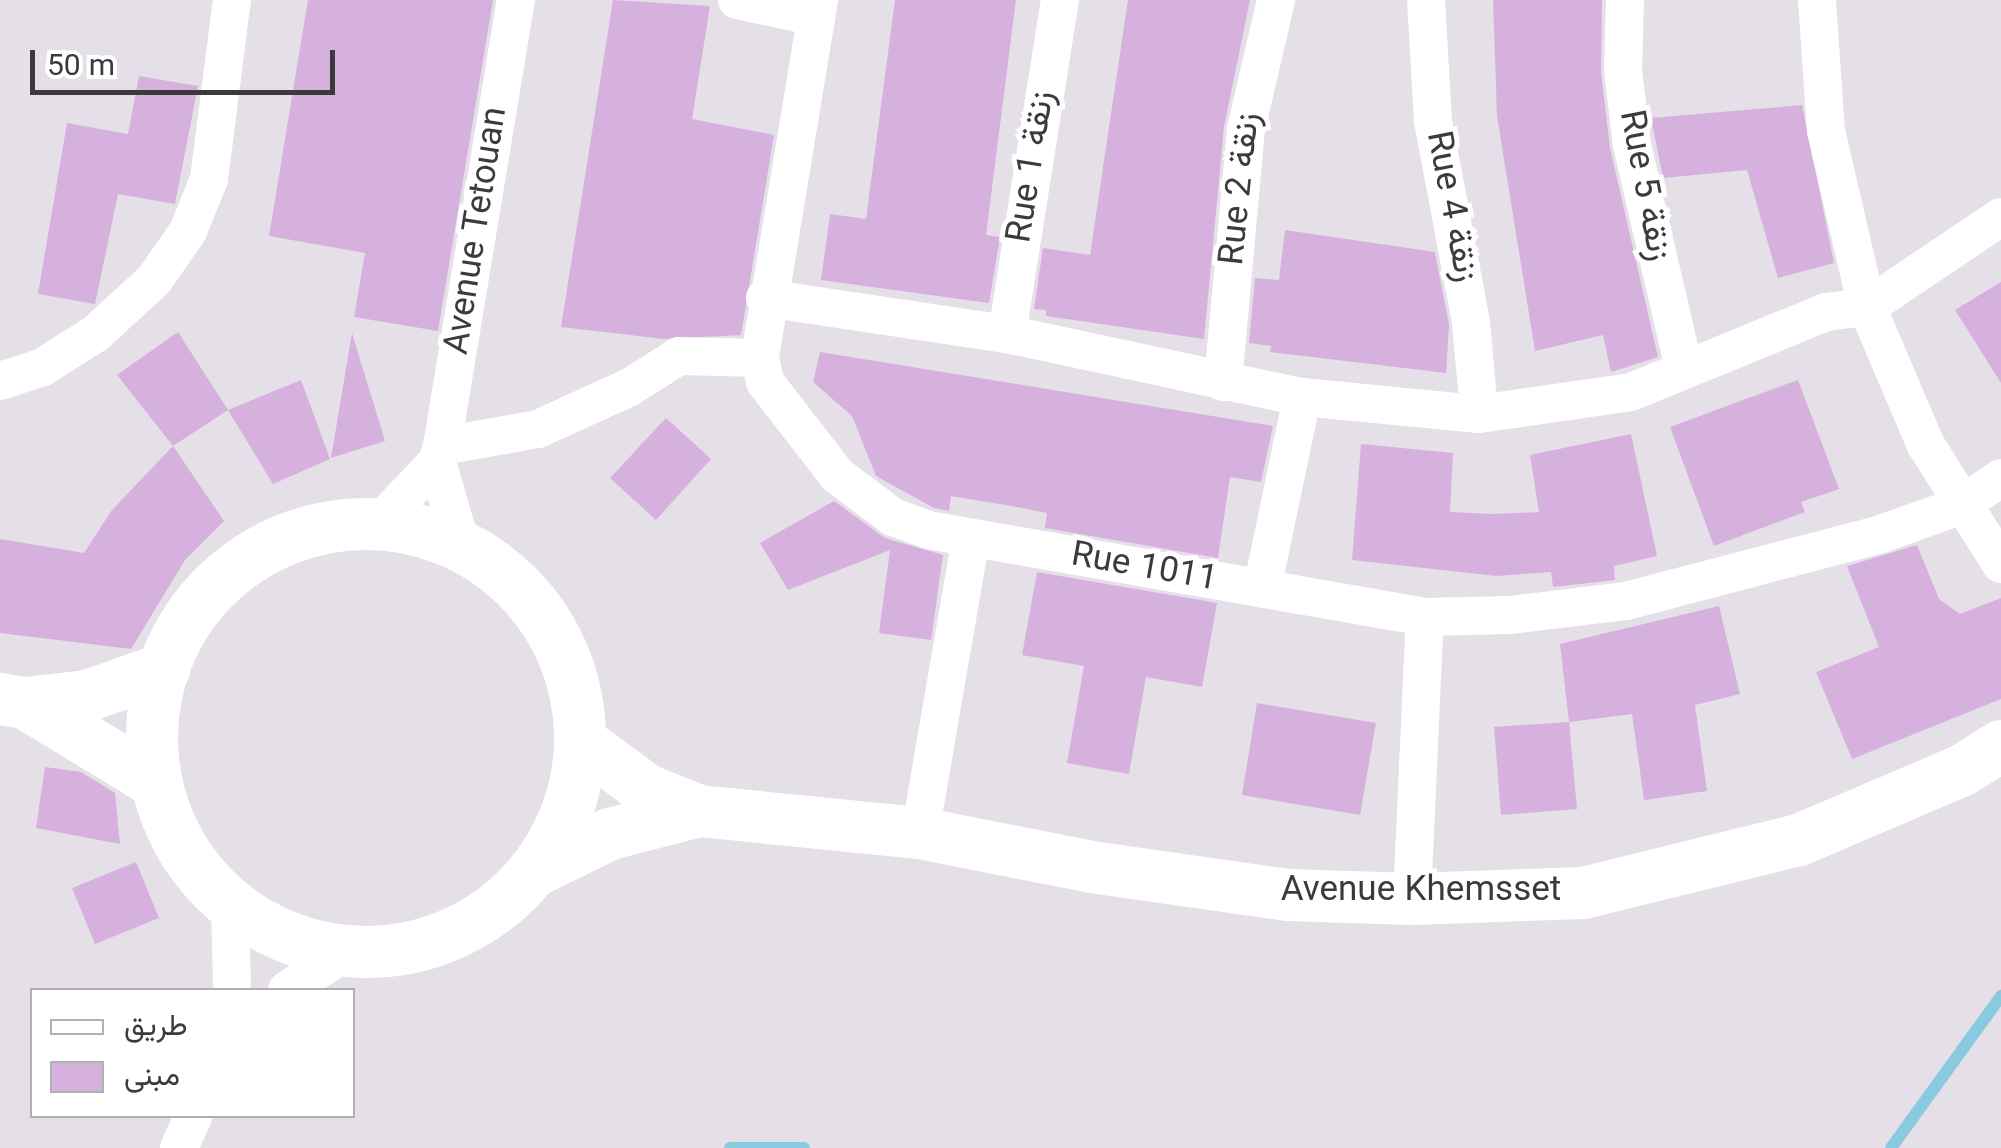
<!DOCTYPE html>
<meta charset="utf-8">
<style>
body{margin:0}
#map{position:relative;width:2001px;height:1148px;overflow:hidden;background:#e5dfe7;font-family:Georgia,Vazirmatn,serif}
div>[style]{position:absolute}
.stream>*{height:12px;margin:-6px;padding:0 6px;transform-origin:6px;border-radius:6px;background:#89cae1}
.building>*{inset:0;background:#d6b1de}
.street>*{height:38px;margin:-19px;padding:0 19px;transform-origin:19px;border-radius:19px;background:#fff}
.secondary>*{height:52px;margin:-26px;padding:0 26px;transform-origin:26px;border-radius:26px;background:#fff}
.secondary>.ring{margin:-26px;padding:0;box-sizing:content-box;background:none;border:52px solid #fff;border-radius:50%}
span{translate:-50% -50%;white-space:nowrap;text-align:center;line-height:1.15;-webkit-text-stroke:10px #fff;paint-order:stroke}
.street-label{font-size:35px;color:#3c3a3d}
.legend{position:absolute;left:30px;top:988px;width:325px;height:130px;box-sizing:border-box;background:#fff;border:2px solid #b1b0b1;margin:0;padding:12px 18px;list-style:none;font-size:30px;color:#3c3a3d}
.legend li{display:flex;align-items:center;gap:20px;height:50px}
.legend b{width:50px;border:2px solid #b1b0b1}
.scale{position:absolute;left:30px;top:50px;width:305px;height:45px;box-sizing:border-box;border:5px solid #3c3a3d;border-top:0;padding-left:12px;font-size:30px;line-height:35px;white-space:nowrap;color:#3c3a3d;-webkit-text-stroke:8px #fff;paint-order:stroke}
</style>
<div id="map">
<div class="stream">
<div style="left:730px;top:1148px;width:74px"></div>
<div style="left:1891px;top:1148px;width:188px;rotate:-54.1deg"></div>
</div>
<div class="building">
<div style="clip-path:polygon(308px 0,493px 0,438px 331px,354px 317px,365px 253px,269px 236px)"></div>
<div style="clip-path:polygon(613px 0,710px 6px,692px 119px,774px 135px,741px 335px,664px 339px,561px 327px)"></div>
<div style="clip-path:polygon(895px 0,1016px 0,986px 235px,1000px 237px,989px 303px,821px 280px,830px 214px,866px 219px)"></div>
<div style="clip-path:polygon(1128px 0,1250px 0,1224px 127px,1204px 339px,1046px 316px,1046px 310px,1034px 309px,1043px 248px,1090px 255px)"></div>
<div style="clip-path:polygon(1493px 0,1602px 0,1601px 72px,1610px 148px,1658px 357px,1611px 372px,1603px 335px,1535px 351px,1497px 116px)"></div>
<div style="clip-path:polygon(139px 76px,198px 86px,175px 204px,118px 194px,95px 304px,38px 294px,67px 123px,128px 134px)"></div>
<div style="clip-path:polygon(1802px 105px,1834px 263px,1778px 278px,1747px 170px,1663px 178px,1651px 118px)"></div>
<div style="clip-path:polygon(1285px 230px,1435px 252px,1449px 325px,1446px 373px,1270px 352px,1271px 346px,1249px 343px,1255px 278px,1279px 280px)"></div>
<div style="clip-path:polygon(2001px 282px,2001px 383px,1955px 310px)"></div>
<div style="clip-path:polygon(178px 332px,228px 410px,173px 446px,117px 375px)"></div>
<div style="clip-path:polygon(352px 333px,385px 441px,331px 458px)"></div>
<div style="clip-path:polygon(820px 352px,1273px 426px,1261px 482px,1230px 477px,1218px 558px,1045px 528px,1047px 513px,1012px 506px,951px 496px,949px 511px,934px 508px,876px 476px,852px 416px,813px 382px)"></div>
<div style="clip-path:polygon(301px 380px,330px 459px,273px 484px,228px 410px)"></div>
<div style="clip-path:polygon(1798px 380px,1839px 489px,1801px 502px,1805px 512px,1714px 546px,1670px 427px)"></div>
<div style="clip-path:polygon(666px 418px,711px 459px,656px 520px,610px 478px)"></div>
<div style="clip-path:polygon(1631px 434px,1657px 556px,1614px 566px,1615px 580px,1553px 587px,1551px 572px,1497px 576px,1352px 560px,1361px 444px,1453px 453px,1450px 512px,1492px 514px,1539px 512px,1530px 455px)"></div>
<div style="clip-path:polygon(173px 446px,224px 521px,185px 560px,131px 649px,0 633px,0 539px,84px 553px,112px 510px)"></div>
<div style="clip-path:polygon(834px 501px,885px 538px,943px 555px,931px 640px,879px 633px,890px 550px,788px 590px,760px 543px)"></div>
<div style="clip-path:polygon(1917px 545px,1939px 599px,1960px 614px,2001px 598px,2001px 699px,1852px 759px,1816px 672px,1879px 647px,1847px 566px)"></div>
<div style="clip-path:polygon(1037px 572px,1217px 603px,1202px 687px,1146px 677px,1129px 774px,1067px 763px,1084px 666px,1022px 655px)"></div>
<div style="clip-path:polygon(1719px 606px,1740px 694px,1695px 705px,1707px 791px,1644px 800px,1632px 714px,1569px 722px,1560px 644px)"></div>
<div style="clip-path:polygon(1257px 703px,1376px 723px,1360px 815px,1242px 795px)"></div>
<div style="clip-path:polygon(1569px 722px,1577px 809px,1501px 815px,1494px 727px)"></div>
<div style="clip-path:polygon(45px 767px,81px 772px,115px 793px,120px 844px,36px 828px)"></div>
<div style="clip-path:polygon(136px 862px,159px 918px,95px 944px,72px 888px)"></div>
</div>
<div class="street">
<div style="left:737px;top:0;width:81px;rotate:12.1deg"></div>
<div style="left:819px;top:0;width:363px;rotate:99.4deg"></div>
<div style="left:760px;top:358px;width:25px;rotate:78deg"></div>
<div style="left:765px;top:382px;width:119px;rotate:52.2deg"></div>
<div style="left:838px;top:476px;width:69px;rotate:36.7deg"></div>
<div style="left:893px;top:517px;width:37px;rotate:20deg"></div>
<div style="left:928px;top:530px;width:505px;rotate:9.93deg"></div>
<div style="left:1425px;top:617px;width:85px;rotate:-1.3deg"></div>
<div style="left:1510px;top:615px;width:117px;rotate:-6.9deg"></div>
<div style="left:1626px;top:601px;width:264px;rotate:-14.7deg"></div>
<div style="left:1881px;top:534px;width:83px;rotate:-19.7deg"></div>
<div style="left:1959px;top:506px;width:50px;rotate:-33.7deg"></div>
<div style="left:1426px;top:0;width:121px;rotate:86.7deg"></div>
<div style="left:1433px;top:121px;width:205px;rotate:79.3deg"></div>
<div style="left:1471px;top:322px;width:92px;rotate:85deg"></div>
<div style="left:1625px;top:0;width:70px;rotate:91.6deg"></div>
<div style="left:1623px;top:70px;width:76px;rotate:83.2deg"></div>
<div style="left:1632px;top:145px;width:230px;rotate:76.9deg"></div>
<div style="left:1817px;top:0;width:131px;rotate:86.1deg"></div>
<div style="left:1826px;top:131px;width:181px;rotate:76.9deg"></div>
<div style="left:1867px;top:307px;width:150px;rotate:66.9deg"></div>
<div style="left:1926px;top:445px;width:141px;rotate:57.8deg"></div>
<div style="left:765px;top:298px;width:245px;rotate:8.5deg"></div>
<div style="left:1007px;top:334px;width:302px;rotate:12.1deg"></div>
<div style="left:1302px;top:397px;width:178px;rotate:5.5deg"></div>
<div style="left:1479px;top:414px;width:154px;rotate:-8.2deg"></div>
<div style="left:1631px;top:392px;width:211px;rotate:-22.3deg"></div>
<div style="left:1826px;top:312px;width:41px;rotate:-7deg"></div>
<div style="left:1867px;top:307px;width:161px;rotate:-33.9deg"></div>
<div style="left:1007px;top:334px;width:338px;rotate:-81deg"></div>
<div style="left:0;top:381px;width:45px;rotate:-18deg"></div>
<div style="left:43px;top:367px;width:62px;rotate:-32.4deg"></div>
<div style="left:95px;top:334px;width:80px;rotate:-42.5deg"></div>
<div style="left:154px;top:280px;width:60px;rotate:-55.2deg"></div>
<div style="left:188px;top:231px;width:56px;rotate:-68deg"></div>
<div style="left:209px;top:179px;width:180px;rotate:-82.7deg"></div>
<div style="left:1223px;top:382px;width:254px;rotate:-84.8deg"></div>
<div style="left:1246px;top:129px;width:132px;rotate:-76.9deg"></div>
<div style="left:442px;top:446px;width:97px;rotate:-10deg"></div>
<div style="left:538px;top:429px;width:101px;rotate:-24.5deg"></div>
<div style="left:630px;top:387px;width:58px;rotate:-32.3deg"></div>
<div style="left:679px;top:356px;width:81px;rotate:1.4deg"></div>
<div style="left:437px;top:462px;width:90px;rotate:73.8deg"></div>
<div style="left:376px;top:526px;width:88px;rotate:-46.4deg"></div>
<div style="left:437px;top:462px;width:17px;rotate:-73deg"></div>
<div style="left:442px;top:446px;width:452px;rotate:-80.6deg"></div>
<div style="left:1262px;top:589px;width:196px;rotate:-78.2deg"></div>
<div style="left:920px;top:833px;width:299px;rotate:-80.2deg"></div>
<div style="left:1412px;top:899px;width:282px;rotate:-87.4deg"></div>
<div style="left:230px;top:902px;width:88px;rotate:88.7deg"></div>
<div style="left:287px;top:990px;width:74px;rotate:-32.8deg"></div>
<div style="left:179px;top:1148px;width:35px;rotate:-66deg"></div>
</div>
<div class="secondary">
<div class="ring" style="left:152px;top:524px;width:376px;height:376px"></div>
<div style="left:0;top:699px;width:25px;rotate:9deg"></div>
<div style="left:25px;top:703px;width:62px;rotate:-6.4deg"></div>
<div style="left:87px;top:696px;width:82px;rotate:-19.3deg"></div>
<div style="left:25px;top:703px;width:152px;rotate:31.3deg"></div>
<div style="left:580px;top:741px;width:83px;rotate:36.2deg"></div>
<div style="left:647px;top:790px;width:56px;rotate:22deg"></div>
<div style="left:699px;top:811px;width:222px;rotate:5.7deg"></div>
<div style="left:920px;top:833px;width:174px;rotate:11.2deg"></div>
<div style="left:1091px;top:867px;width:199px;rotate:8.1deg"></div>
<div style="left:1288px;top:895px;width:124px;rotate:1.8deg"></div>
<div style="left:1412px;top:899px;width:171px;rotate:-2deg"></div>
<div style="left:1583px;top:893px;width:222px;rotate:-13.8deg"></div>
<div style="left:1799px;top:840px;width:176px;rotate:-23.1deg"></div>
<div style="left:1961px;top:771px;width:47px;rotate:-32deg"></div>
<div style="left:533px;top:872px;width:86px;rotate:-26.3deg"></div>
<div style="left:610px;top:834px;width:92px;rotate:-14.5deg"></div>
</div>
<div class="street-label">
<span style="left:1033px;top:167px;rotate:-81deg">Rue 1 زنقة</span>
<span style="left:1643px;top:186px;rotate:79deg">Rue 5 زنقة</span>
<span style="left:1242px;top:189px;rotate:-84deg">Rue 2 زنقة</span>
<span style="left:1450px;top:207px;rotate:79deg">Rue 4 زنقة</span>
<span style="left:478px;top:231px;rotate:-81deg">Avenue Tetouan</span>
<span style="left:1144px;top:569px;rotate:10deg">Rue 1011</span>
<span style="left:1421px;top:892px">Avenue Khemsset</span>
</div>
<ul class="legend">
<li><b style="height:12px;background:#fff"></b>طريق</li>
<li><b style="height:28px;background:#d6b1de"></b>مبنى</li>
</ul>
<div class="scale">50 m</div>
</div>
